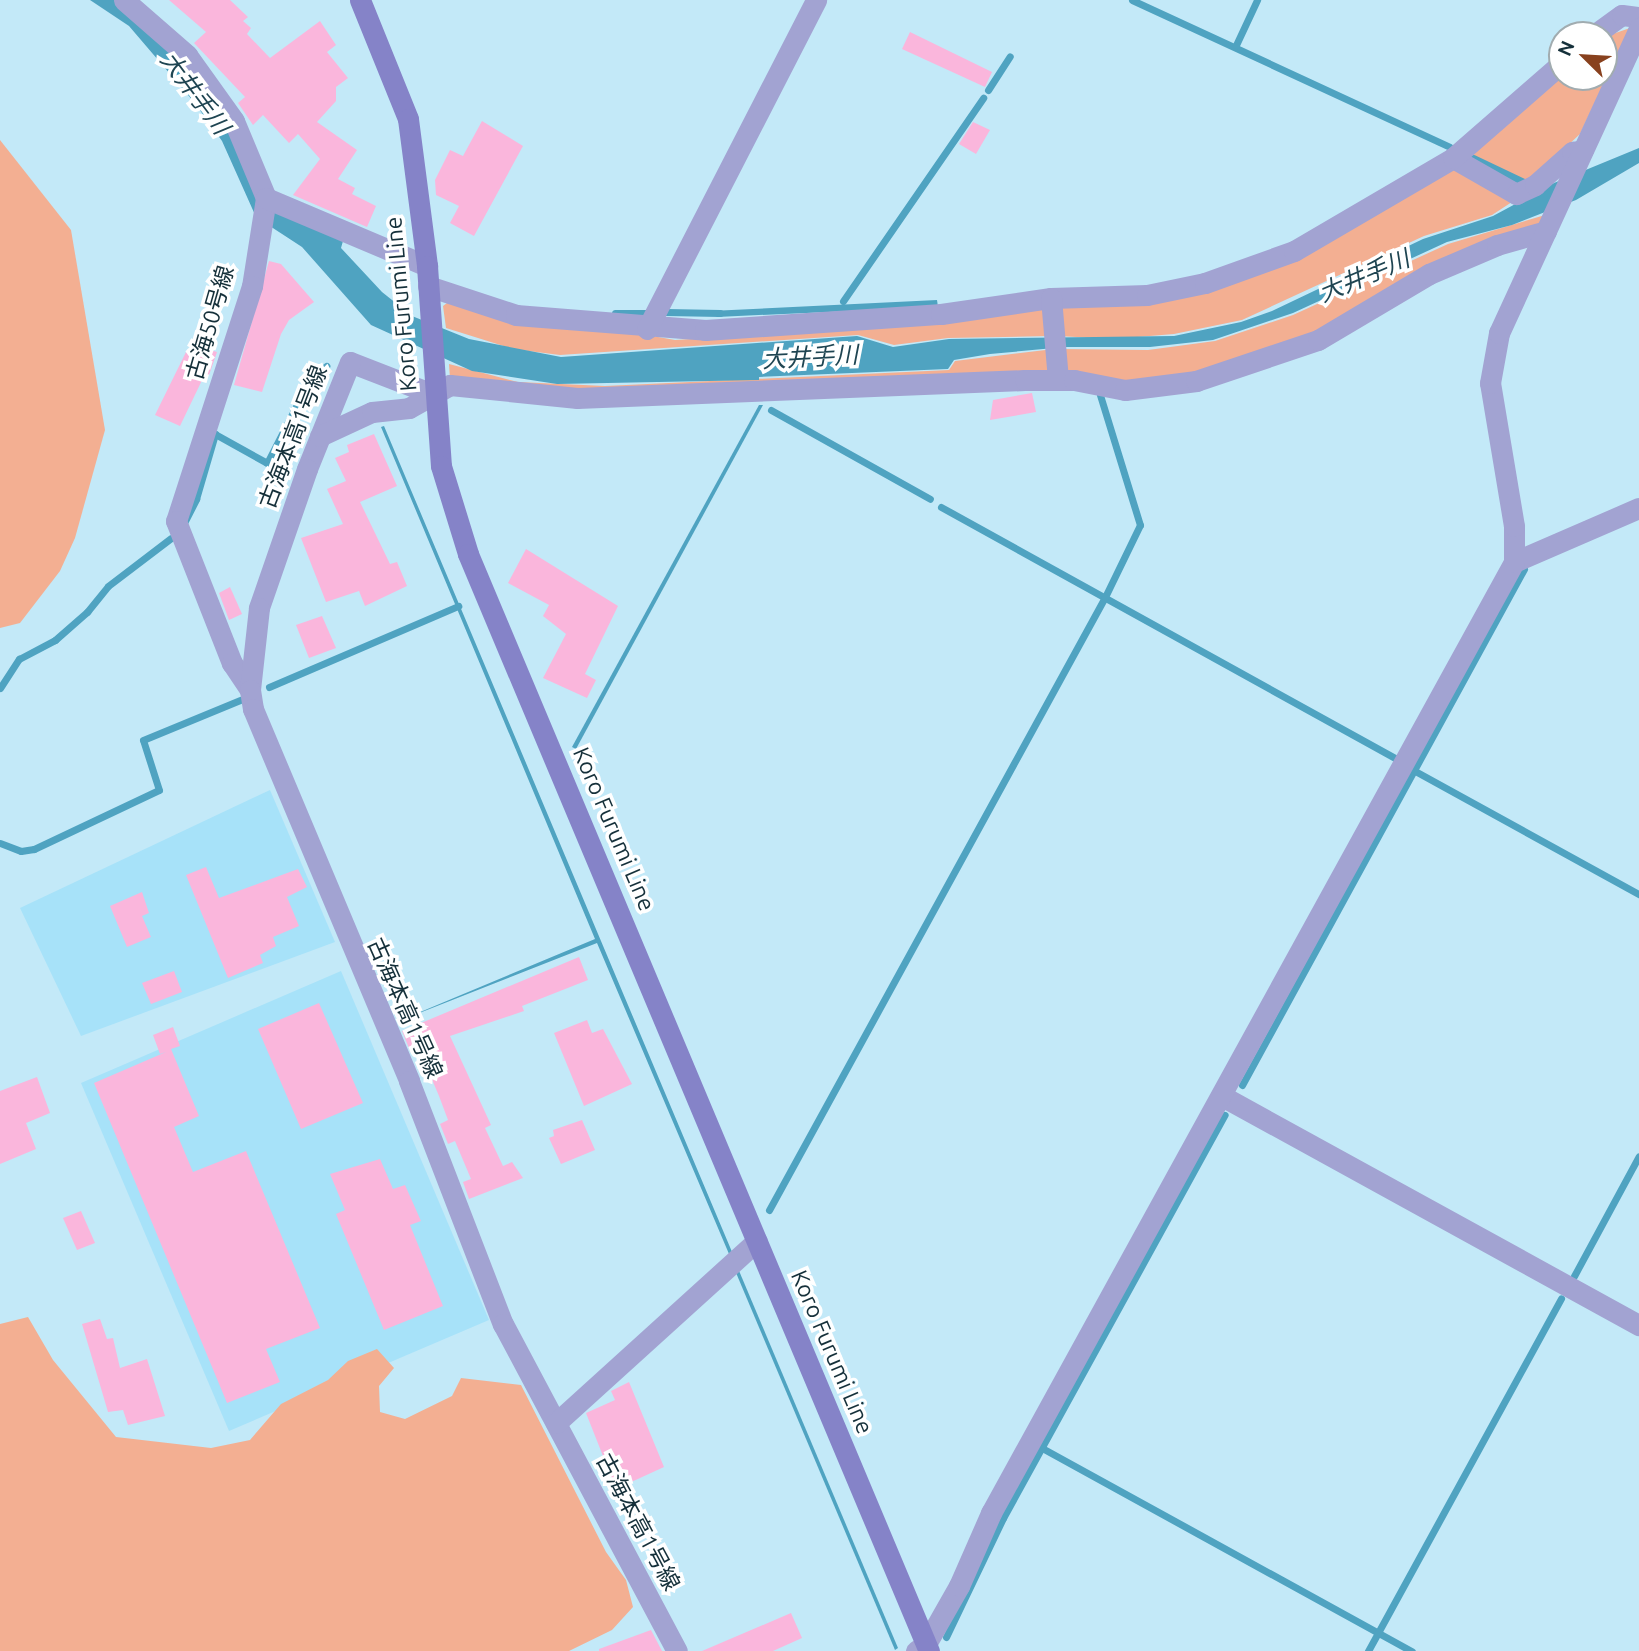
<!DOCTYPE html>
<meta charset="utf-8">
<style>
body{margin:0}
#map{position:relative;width:1639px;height:1651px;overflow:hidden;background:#c3e9f8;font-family:Ubuntu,"Noto Sans JP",sans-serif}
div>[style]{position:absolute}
.built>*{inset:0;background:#a7e2f9}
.green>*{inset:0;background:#f3af92}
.water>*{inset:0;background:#4fa3c1}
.stream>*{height:7px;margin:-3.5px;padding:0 3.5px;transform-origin:3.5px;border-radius:3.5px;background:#4fa3c1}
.building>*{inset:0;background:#fab6dc}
.street>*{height:21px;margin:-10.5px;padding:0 10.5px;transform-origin:10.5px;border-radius:10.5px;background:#a2a3d2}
.secondary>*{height:21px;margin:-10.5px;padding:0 10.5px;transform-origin:10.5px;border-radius:10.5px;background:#8583c8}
span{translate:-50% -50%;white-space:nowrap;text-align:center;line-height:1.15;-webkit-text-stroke:7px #fff;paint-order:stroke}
.street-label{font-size:23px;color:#15303a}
.water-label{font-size:24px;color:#1f4552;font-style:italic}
.north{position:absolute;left:1548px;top:21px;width:70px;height:70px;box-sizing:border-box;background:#fff;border:2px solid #a1acb0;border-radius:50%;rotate:294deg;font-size:19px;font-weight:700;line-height:28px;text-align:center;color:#15303a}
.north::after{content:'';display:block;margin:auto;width:24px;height:32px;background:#88411e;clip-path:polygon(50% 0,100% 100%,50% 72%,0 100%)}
</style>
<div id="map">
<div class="built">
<div style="clip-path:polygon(270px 790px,335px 942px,81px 1036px,20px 908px)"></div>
<div style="clip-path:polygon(341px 971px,489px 1320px,229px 1431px,81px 1083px)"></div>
</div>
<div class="green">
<div style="clip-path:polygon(1630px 28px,1580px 134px,1521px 189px,1469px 156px,1562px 71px,1562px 77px,1604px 77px,1604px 37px)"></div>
<div style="clip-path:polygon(0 140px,71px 230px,105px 430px,75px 538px,60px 571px,20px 623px,0 628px)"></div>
<div style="clip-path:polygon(1454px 167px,1512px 202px,1492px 215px,1424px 236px,1242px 320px,1174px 334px,1113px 339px,1058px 336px,1060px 302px,1193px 292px)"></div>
<div style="clip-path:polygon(1545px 215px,1542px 222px,1315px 335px,1198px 373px,1127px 384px,1063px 374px,1061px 349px,1148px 350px,1215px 341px,1293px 315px,1448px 244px)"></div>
<div style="clip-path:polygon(451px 300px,675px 340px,933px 324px,1044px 306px,1051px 336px,948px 338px,894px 345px,858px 335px,560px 355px,513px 349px,446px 328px,443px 306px)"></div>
<div style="clip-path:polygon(1054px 349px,1052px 373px,585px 395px,450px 379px,449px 364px,518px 382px,605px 386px,949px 370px,955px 361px)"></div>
<div style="clip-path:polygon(28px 1317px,53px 1360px,116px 1437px,211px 1448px,250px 1440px,281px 1404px,328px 1380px,348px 1361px,377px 1349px,394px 1368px,379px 1386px,380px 1412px,405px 1419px,452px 1396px,461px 1378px,521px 1385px,606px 1552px,626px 1580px,633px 1607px,612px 1630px,569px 1651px,0 1651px,0 1324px)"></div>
</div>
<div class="water">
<div style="clip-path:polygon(90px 0,114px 0,149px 25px,224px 112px,260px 201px,343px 241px,341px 248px,382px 292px,412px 316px,469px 339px,561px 357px,857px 336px,893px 347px,949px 339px,1174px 336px,1241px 322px,1272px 311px,1423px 239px,1493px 216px,1554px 183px,1639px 148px,1639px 163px,1576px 200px,1512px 225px,1447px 242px,1293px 313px,1213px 340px,1150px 347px,1065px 347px,990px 354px,954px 360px,948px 369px,759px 377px,759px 380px,557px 384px,472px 371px,371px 325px,302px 247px,256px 217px,222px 141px,194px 102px,129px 26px)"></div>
<div style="clip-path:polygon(937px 300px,938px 307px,717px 317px,710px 311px)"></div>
<div style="clip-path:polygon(759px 405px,763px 405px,576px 749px,572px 747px)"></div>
<div style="clip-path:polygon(384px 426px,735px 1259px,732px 1261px,597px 943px,394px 1023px,595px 939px,381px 427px)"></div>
<div style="clip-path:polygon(737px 1266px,898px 1648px,895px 1650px,734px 1268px)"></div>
</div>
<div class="stream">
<div style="left:1132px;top:0;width:350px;rotate:24.8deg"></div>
<div style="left:1236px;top:45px;width:50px;rotate:-65deg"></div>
<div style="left:988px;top:90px;width:40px;rotate:-57.1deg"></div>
<div style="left:1473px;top:158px;width:61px;rotate:25.3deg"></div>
<div style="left:843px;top:301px;width:247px;rotate:-55.4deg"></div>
<div style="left:666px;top:312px;width:54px;rotate:1.1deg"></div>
<div style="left:615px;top:313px;width:31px"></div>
<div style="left:771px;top:410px;width:182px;rotate:29.2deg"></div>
<div style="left:941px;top:507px;width:519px;rotate:28.94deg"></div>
<div style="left:184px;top:523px;width:27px;rotate:-63deg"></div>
<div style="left:196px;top:499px;width:68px;rotate:-73.7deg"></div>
<div style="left:215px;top:434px;width:60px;rotate:29.1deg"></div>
<div style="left:267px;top:463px;width:92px;rotate:-62.9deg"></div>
<div style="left:309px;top:381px;width:23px;rotate:-41deg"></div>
<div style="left:269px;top:687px;width:206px;rotate:-23.2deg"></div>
<div style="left:0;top:688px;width:35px;rotate:-57deg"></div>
<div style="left:19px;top:659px;width:41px;rotate:-27.8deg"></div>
<div style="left:55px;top:640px;width:43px;rotate:-41.2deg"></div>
<div style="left:87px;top:612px;width:33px;rotate:-51deg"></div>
<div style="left:108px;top:586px;width:79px;rotate:-37.3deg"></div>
<div style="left:1415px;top:771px;width:256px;rotate:28.8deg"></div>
<div style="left:0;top:843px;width:22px;rotate:21deg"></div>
<div style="left:21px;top:851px;width:13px;rotate:-9deg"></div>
<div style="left:34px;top:849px;width:138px;rotate:-25.3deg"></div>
<div style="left:159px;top:790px;width:52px;rotate:-107.7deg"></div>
<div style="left:143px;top:740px;width:105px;rotate:-22.4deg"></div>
<div style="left:1242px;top:1085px;width:588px;rotate:-61.34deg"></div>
<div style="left:769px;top:1210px;width:699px;rotate:-61.27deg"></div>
<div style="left:1105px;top:597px;width:80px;rotate:-64.1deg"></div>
<div style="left:1140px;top:525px;width:136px;rotate:-107.1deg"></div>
<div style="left:1574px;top:1276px;width:136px;rotate:-61.6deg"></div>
<div style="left:1042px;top:1448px;width:422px;rotate:28.8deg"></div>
<div style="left:946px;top:1637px;width:132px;rotate:-64.4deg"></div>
<div style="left:1003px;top:1518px;width:460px;rotate:-61.2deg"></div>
<div style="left:1368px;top:1651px;width:402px;rotate:-61.3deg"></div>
</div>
<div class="building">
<div style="clip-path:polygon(169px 0,230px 0,248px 17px,243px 21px,251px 28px,247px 34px,270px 58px,320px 21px,336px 45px,327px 52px,348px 78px,336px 87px,336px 101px,317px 122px,357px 150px,338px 179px,355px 188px,352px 194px,376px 206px,367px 227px,293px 195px,320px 159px,298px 134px,289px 143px,263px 115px,253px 125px,238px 103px,245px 97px,194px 43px,206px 32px)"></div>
<div style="clip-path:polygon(910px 32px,992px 72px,985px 87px,902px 49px)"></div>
<div style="clip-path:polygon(482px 121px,523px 146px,474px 236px,450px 223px,459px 206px,436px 195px,435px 180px,450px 150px,463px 156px)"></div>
<div style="clip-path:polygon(973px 122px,990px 130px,976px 154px,959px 144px)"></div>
<div style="clip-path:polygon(269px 261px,281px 264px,314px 302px,289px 320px,281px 334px,262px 392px,234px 385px)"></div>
<div style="clip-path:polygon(200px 347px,217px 352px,209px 375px,205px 374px,180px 426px,155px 415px,187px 350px,197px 355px)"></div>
<div style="clip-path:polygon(1032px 393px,1036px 412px,990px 420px,993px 400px)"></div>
<div style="clip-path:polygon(374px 434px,397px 486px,360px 502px,390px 564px,397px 562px,407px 586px,365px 606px,359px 591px,326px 602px,301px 538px,343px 524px,327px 489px,346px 481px,335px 458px,349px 452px,347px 445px)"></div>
<div style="clip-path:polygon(526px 549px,618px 606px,585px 674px,596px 680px,587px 698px,543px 678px,566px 634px,543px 616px,549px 605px,508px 583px)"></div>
<div style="clip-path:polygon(230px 587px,242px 614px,229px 620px,219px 593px)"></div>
<div style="clip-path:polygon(322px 616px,336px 648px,309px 658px,296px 625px)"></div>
<div style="clip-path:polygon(206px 867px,219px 898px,298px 869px,307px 887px,287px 897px,299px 926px,273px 937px,276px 946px,260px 955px,263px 963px,228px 978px,186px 875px)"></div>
<div style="clip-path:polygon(142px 892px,149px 913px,142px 916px,151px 937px,127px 947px,110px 906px)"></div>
<div style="clip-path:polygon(579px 957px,588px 980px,522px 1006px,524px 1011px,450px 1036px,491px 1125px,485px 1128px,503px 1166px,512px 1162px,523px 1178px,469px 1199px,463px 1182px,471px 1179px,455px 1141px,448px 1144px,440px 1124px,448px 1120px,439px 1096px,419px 1049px,411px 1053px,402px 1031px)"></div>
<div style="clip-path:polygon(174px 971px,182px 992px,151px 1004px,142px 983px)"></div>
<div style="clip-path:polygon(319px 1003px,363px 1103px,301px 1129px,258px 1029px)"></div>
<div style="clip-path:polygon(587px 1020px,592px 1033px,603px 1029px,632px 1084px,584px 1106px,554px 1033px)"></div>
<div style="clip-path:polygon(173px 1027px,180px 1046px,171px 1049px,199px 1116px,174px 1127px,193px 1172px,246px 1151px,320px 1328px,266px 1349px,280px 1382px,227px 1403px,94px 1083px,166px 1052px,160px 1054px,153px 1035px)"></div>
<div style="clip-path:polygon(37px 1077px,50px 1113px,26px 1123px,36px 1149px,0 1164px,0 1091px)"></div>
<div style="clip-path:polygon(582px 1120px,595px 1150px,561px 1164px,549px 1138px,554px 1136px,553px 1130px)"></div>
<div style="clip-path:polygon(380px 1159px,393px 1189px,405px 1185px,421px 1221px,410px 1225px,443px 1306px,384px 1330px,336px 1214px,345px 1210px,330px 1174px)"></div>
<div style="clip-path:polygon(81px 1211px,95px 1243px,77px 1250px,63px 1218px)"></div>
<div style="clip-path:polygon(100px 1319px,107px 1339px,113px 1338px,120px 1368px,147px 1359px,165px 1416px,128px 1425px,123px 1410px,108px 1412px,82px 1324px)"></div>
<div style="clip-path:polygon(629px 1382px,664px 1467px,616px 1489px,586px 1413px,615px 1400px,611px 1391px)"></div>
<div style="clip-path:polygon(791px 1613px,802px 1638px,773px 1651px,702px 1651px)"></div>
<div style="clip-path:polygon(651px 1630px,662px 1651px,599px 1651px,599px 1649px)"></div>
</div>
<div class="street">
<div style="left:124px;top:0;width:84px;rotate:41.1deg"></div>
<div style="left:187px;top:55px;width:81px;rotate:54.5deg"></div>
<div style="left:234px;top:121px;width:83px;rotate:67.4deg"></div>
<div style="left:266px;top:198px;width:89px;rotate:99deg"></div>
<div style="left:252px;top:286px;width:247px;rotate:107.9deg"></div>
<div style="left:176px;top:521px;width:153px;rotate:68.5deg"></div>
<div style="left:232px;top:663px;width:32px;rotate:56deg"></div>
<div style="left:1594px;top:35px;width:34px;rotate:-36deg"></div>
<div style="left:1622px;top:15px;width:17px;rotate:7deg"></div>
<div style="left:1453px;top:158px;width:73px;rotate:29.7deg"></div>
<div style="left:1516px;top:194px;width:21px;rotate:-25deg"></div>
<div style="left:1535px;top:185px;width:50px;rotate:-41.7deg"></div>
<div style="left:1572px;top:152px;width:11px;rotate:-10deg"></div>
<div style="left:266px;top:198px;width:175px;rotate:22.9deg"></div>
<div style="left:428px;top:286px;width:93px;rotate:18.2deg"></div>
<div style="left:516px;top:315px;width:190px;rotate:4.5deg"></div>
<div style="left:705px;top:330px;width:237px;rotate:-3.9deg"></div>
<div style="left:941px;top:314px;width:111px;rotate:-8.3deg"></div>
<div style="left:1051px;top:298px;width:96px;rotate:-1.8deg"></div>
<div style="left:1147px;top:295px;width:59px;rotate:-11.7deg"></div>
<div style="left:1205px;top:283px;width:95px;rotate:-19.8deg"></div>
<div style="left:1294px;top:251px;width:184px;rotate:-30.3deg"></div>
<div style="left:1453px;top:158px;width:145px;rotate:-41.1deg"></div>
<div style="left:1051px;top:298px;width:82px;rotate:85.1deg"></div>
<div style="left:647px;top:329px;width:370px;rotate:-62.8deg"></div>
<div style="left:435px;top:395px;width:91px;rotate:-158.8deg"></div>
<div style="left:350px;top:362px;width:115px;rotate:111.9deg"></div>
<div style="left:307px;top:469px;width:147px;rotate:109.1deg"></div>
<div style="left:259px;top:608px;width:82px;rotate:96.3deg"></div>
<div style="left:250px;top:690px;width:19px;rotate:81deg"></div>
<div style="left:253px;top:709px;width:403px;rotate:67.2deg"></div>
<div style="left:409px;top:1081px;width:261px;rotate:68.9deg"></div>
<div style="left:503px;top:1324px;width:370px;rotate:62deg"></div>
<div style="left:320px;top:436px;width:57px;rotate:-24.8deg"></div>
<div style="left:372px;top:412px;width:37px;rotate:-6deg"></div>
<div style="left:409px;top:408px;width:47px;rotate:-29.3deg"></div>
<div style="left:450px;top:385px;width:128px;rotate:5.8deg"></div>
<div style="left:577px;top:398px;width:448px;rotate:-2.3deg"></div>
<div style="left:1025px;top:380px;width:49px"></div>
<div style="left:1074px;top:380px;width:52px;rotate:11.1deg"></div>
<div style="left:1125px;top:390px;width:72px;rotate:-7.2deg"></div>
<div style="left:1196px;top:381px;width:129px;rotate:-18.6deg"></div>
<div style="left:1318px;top:340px;width:129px;rotate:-30.7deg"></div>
<div style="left:1429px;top:274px;width:74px;rotate:-23.1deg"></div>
<div style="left:1497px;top:245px;width:51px;rotate:-15.9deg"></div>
<div style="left:1514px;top:562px;width:136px;rotate:-23.4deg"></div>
<div style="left:1222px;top:1096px;width:476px;rotate:28.8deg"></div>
<div style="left:556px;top:1423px;width:271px;rotate:-42.2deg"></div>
<div style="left:916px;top:1651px;width:12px;rotate:-35deg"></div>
<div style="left:926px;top:1644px;width:67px;rotate:-60.4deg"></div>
<div style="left:959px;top:1586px;width:80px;rotate:-66.3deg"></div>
<div style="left:991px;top:1513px;width:1085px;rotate:-61.19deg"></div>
<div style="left:1514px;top:562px;width:36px;rotate:-90deg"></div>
<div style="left:1514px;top:526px;width:145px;rotate:-99.5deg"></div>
<div style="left:1490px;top:383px;width:51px;rotate:-79.8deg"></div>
<div style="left:1499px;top:333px;width:336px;rotate:-65.3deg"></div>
</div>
<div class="secondary">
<div style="left:360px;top:0;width:128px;rotate:68deg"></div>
<div style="left:408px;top:119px;width:148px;rotate:82.6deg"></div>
<div style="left:427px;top:266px;width:200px;rotate:86deg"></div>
<div style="left:441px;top:466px;width:92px;rotate:72.9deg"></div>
<div style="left:468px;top:554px;width:1190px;rotate:67.21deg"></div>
</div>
<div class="street-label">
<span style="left:401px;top:304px;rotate:-95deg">Koro Furumi Line</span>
<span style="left:210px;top:323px;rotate:-74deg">古海50号線</span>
<span style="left:293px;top:437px;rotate:-69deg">古海本高1号線</span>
<span style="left:614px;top:829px;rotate:67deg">Koro Furumi Line</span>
<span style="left:405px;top:1008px;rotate:66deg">古海本高1号線</span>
<span style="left:832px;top:1352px;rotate:67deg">Koro Furumi Line</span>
<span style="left:638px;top:1522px;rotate:62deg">古海本高1号線</span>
</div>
<div class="water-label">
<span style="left:195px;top:93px;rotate:53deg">大井手川</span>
<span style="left:1364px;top:276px;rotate:-23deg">大井手川</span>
<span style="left:810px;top:357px;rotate:-3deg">大井手川</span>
</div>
<div class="north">N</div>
</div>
